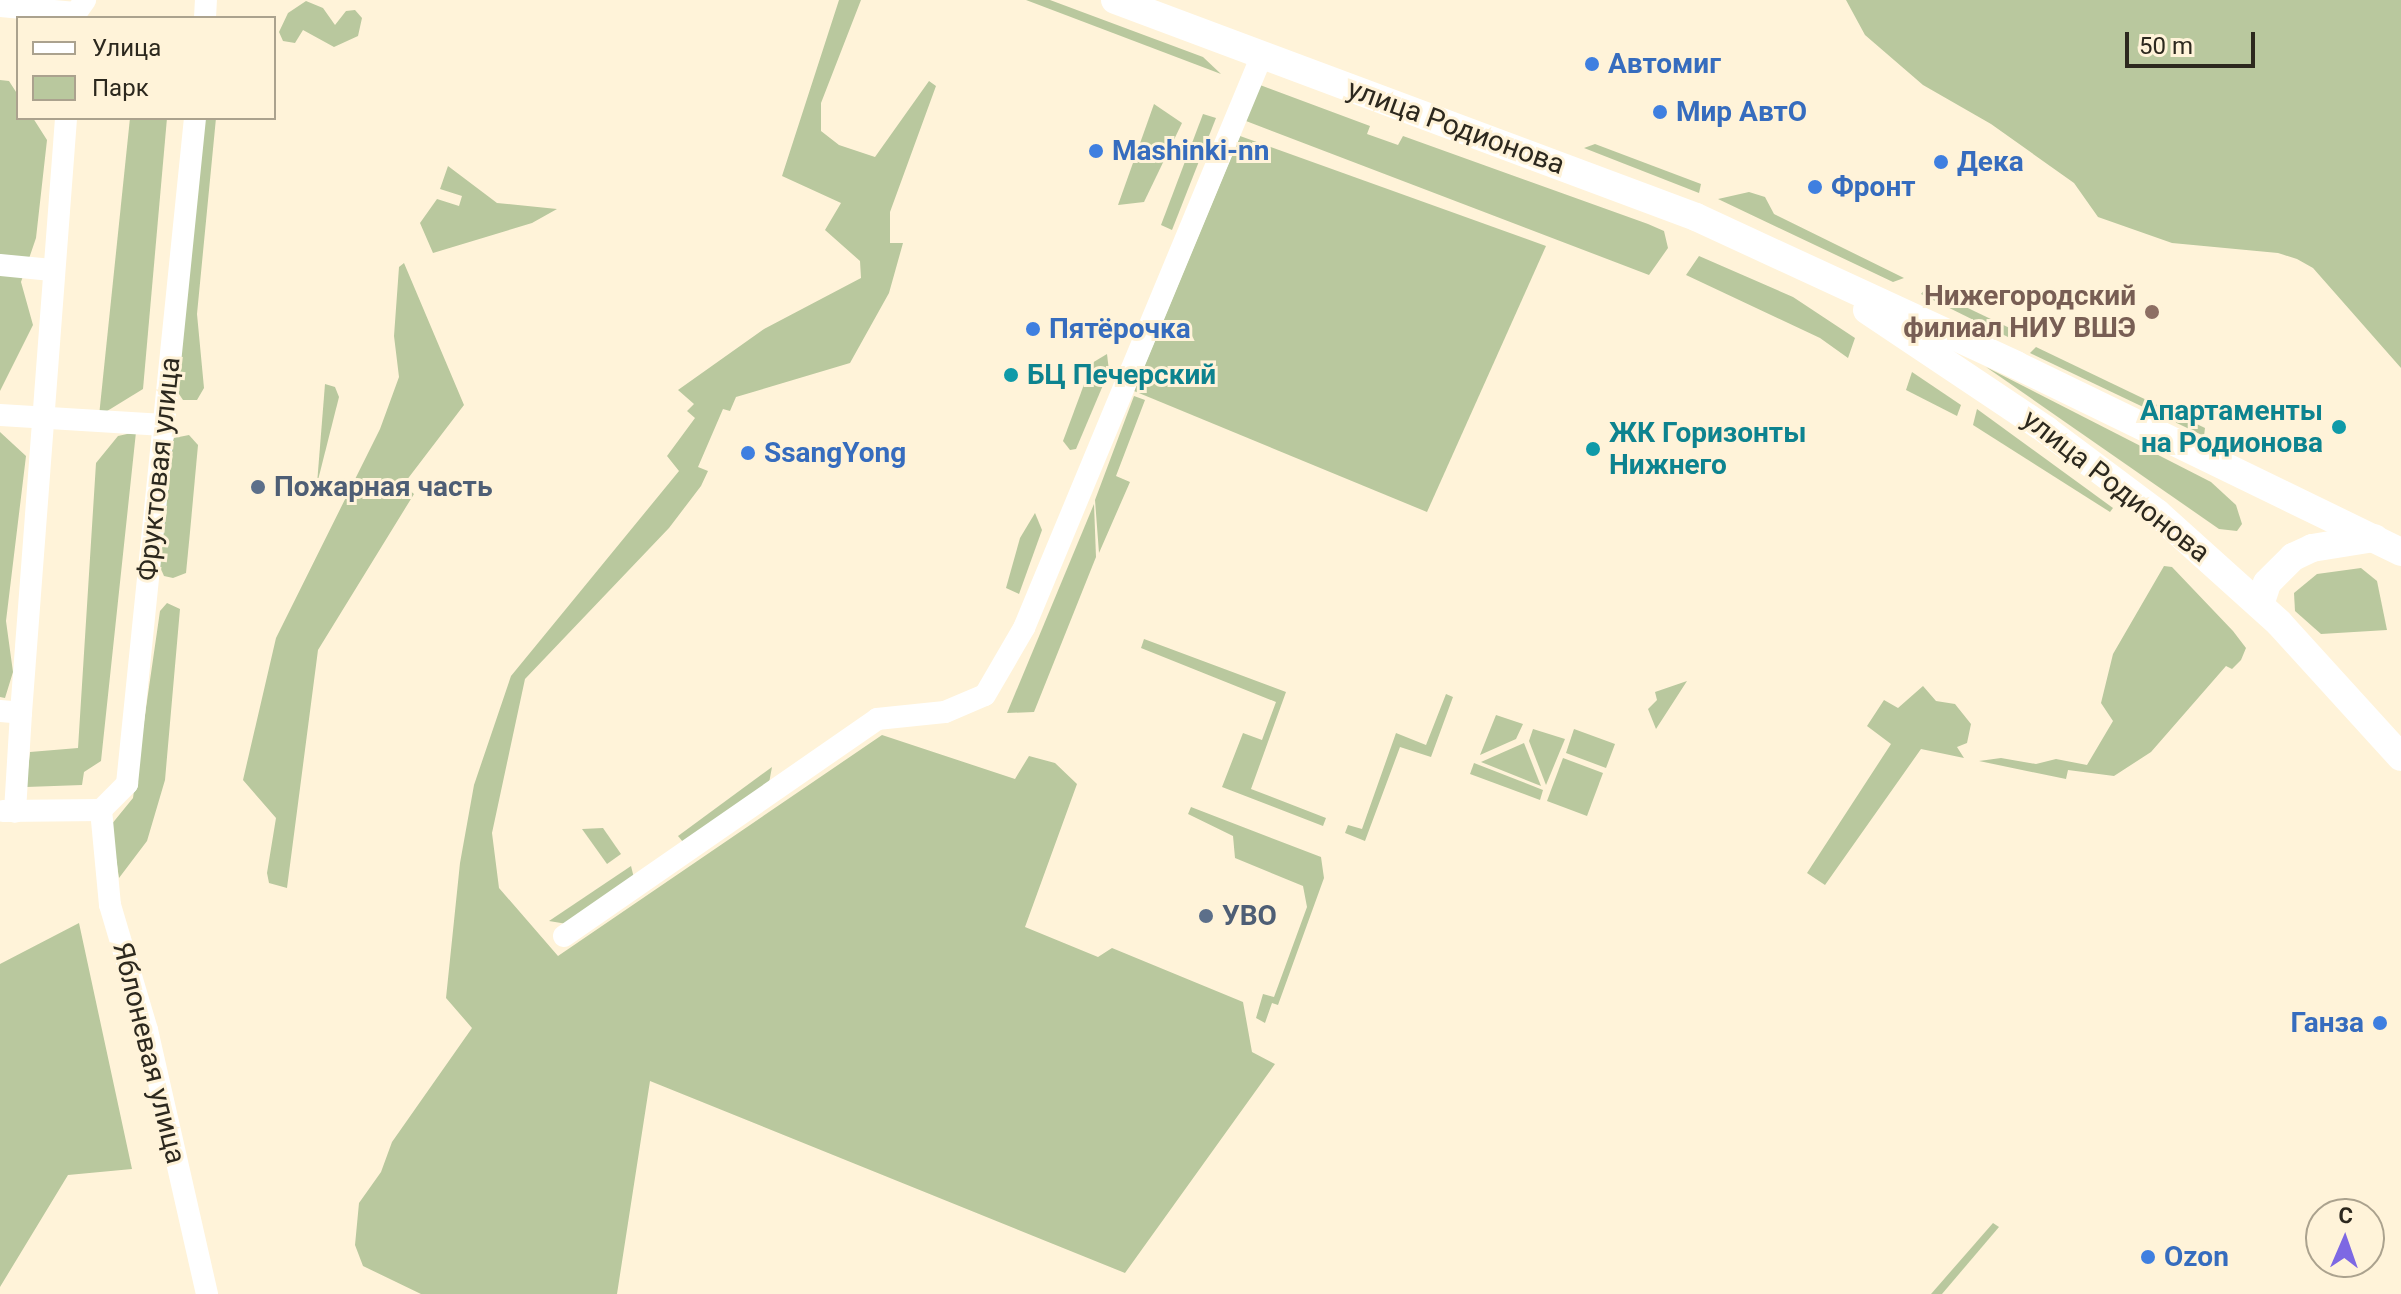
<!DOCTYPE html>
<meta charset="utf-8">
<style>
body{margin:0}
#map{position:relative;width:2401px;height:1294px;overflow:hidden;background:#fff3d9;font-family:Roboto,sans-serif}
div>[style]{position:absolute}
.green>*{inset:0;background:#b9c89e}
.minor>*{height:22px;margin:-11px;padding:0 11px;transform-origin:11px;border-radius:11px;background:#fff}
.major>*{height:28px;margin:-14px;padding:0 14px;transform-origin:14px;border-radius:14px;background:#fff}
.dots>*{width:22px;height:22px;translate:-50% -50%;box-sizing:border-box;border:4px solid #fff3d9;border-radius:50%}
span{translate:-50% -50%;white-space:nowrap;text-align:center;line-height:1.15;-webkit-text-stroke:6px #fff3d9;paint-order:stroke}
.shop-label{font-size:28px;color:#366cbe;font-weight:700}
.left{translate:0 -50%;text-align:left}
.right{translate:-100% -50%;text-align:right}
.street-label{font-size:28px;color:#2c281e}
.education-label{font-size:28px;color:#785e54;font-weight:700}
.culture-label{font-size:28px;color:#0d838f;font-weight:700}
.service-label{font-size:28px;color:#4e5e75;font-weight:700}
.legend{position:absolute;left:16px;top:16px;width:260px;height:104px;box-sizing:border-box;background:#fff3d9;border:2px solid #aba28e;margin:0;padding:10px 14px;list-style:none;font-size:24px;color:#2c281e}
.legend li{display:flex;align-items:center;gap:16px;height:40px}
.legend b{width:40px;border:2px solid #aba28e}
.north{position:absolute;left:2305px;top:1198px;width:80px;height:80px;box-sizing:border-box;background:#fff3d9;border:2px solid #aba28e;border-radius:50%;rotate:2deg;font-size:22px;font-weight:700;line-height:32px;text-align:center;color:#2c281e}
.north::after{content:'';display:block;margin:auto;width:28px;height:36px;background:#7d68e3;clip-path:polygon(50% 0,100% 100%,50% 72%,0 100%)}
.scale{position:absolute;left:2125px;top:32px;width:130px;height:36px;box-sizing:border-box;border:4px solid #2c281e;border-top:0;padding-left:10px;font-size:24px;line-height:28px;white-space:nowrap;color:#2c281e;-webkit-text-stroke:6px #fff3d9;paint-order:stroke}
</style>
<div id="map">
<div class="green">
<div style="clip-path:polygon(839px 0,861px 0,821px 103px,821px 131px,839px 145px,875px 157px,929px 81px,936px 86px,890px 212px,890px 243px,903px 243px,889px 293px,850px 363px,736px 397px,730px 411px,723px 409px,698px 467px,708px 471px,701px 486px,669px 528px,525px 679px,492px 833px,499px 888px,558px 956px,882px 735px,1015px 779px,1029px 756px,1055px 763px,1077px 784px,1025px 927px,1098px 957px,1112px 948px,1243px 1002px,1252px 1052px,1275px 1064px,1125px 1273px,650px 1081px,617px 1294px,421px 1294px,363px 1266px,355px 1245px,359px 1203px,381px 1172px,392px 1142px,472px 1028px,446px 998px,460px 863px,474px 785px,511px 676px,679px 471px,667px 456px,695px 418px,687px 411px,694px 404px,678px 390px,764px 329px,861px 278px,860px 261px,825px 230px,841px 203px,782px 176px)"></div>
<div style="clip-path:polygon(1026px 0,1050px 0,1203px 57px,1221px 74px)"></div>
<div style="clip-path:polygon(1846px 0,2401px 0,2401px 368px,2313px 268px,2297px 259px,2278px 253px,2172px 243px,2098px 217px,2074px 183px,1991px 124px,1923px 85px,1865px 35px)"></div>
<div style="clip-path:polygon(306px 1px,323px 8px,335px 25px,346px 11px,355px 10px,362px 18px,358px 36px,334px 47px,303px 30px,295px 43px,283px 41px,279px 32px,288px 13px)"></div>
<div style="clip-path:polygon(0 80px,9px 81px,18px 95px,18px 118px,33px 118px,47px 140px,36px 238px,21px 282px,33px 325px,0 391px)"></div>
<div style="clip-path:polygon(1260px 85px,1370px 126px,1367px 134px,1398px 145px,1403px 136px,1648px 224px,1664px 231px,1668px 248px,1649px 275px,1246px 121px)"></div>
<div style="clip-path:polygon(1154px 104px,1182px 123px,1144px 202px,1118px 205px)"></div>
<div style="clip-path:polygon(1203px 114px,1216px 118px,1172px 230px,1161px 225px)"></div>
<div style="clip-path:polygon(130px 118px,167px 118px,143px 389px,99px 416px)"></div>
<div style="clip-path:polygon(201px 118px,216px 118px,197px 314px,204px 388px,197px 400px,183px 400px,177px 391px)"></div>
<div style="clip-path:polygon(1240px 136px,1546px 246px,1427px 512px,1134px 391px)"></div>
<div style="clip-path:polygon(1595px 144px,1701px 184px,1699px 193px,1584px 148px)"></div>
<div style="clip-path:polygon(448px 166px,497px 203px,557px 209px,532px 223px,433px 253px,420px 223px,437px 199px,459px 206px,462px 196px,440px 189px)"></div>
<div style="clip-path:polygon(1749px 192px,1765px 197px,1774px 214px,1904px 278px,1893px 282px,1718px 199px)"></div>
<div style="clip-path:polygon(1699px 256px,1793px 297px,1855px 338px,1848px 358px,1820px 338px,1686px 275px)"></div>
<div style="clip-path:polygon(404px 263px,464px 405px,403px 485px,414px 494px,318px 650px,287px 888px,269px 883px,267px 873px,276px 818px,243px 780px,276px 638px,380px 429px,399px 377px,394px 336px,399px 267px)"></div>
<div style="clip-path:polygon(1926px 288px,2018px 332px,2018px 337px,2014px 340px,1921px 294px)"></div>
<div style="clip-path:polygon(2036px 347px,2205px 428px,2204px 436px,2030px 353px)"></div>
<div style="clip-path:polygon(1107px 354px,1109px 371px,1076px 449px,1070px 450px,1063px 441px,1092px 363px)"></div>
<div style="clip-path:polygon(1986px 367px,2211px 482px,2236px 505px,2242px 524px,2237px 531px,2219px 529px)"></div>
<div style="clip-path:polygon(1912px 372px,1961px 405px,1957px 416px,1906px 390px)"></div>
<div style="clip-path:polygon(325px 384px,335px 387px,339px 397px,317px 484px)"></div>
<div style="clip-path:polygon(1134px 396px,1145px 400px,1116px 476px,1130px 482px,1099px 553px,1095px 500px)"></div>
<div style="clip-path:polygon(1977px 409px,2113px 508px,2110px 512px,1973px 425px)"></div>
<div style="clip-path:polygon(0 432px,26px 456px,6px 621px,13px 672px,5px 698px,0 697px)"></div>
<div style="clip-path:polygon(136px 432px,101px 761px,84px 772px,82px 785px,26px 787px,30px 752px,78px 748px,96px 463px,118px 436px)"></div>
<div style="clip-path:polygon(189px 435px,198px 445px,190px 532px,186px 573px,173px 578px,164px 576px,160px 567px,171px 445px,174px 438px)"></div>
<div style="clip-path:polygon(1094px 504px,1096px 557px,1034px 712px,1007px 713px)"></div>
<div style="clip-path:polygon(1035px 513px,1042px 530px,1019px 594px,1006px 588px,1020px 538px)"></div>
<div style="clip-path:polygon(2164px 566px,2172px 567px,2233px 631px,2246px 648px,2241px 660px,2232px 669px,2226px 666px,2151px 752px,2114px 776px,2068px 770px,2066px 779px,1979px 761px,2001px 758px,2036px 764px,2056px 759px,2087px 765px,2113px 721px,2101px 703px,2113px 654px)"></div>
<div style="clip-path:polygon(2361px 568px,2377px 581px,2387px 630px,2321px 634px,2295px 611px,2294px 593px,2317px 574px)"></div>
<div style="clip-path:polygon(167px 603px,180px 609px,165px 780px,147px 841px,119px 878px,111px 825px,133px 798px,160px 611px)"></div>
<div style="clip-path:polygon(1144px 639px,1286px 692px,1251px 789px,1326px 818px,1323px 826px,1222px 787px,1243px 733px,1262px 740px,1276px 702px,1141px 648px)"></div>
<div style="clip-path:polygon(1687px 681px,1656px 729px,1648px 709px,1657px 700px,1655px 692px)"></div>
<div style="clip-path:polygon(1923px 686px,1936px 701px,1955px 704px,1971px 724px,1967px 743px,1957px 747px,1964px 758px,1921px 749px,1825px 885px,1807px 873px,1891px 744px,1867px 726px,1884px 700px,1898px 708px)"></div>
<div style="clip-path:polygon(1446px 694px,1453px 697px,1431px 757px,1400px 747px,1365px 841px,1345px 833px,1348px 825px,1362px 829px,1396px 733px,1426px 745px)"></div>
<div style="clip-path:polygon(1496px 715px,1523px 724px,1516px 739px,1480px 755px)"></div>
<div style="clip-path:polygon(1533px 729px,1565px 739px,1546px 785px,1529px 741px)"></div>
<div style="clip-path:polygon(1574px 729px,1615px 744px,1606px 768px,1566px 753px)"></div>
<div style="clip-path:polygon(1524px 743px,1541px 786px,1481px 762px)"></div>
<div style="clip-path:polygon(1563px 758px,1603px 773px,1587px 816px,1547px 801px)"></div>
<div style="clip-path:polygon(1474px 763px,1543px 790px,1540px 800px,1470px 774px)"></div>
<div style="clip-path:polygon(772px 767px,769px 783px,683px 842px,678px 836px)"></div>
<div style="clip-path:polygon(1191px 807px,1321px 857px,1324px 878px,1278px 1005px,1272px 1003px,1265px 1023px,1256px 1018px,1263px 994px,1274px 997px,1307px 907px,1303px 886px,1235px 858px,1233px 836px,1188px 814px)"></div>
<div style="clip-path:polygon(603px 828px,621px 854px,607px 864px,582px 829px)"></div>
<div style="clip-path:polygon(631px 866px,634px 878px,567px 924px,549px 921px)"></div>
<div style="clip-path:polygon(79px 923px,132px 1169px,68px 1175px,0 1287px,0 964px)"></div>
<div style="clip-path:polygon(1993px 1223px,1999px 1227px,1942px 1294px,1931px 1294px)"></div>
</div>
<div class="minor">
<div style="left:0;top:6px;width:76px;rotate:5.3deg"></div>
<div style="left:76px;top:13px;width:16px;rotate:-55deg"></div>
<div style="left:205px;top:18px;width:18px;rotate:-87deg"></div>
<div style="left:0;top:265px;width:52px;rotate:5.5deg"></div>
<div style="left:0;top:415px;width:164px;rotate:3.5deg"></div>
<div style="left:0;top:711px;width:21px;rotate:5deg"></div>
<div style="left:21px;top:713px;width:99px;rotate:93.5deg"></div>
<div style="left:21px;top:713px;width:597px;rotate:-85.67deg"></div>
<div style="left:101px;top:810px;width:37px;rotate:-45deg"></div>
<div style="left:127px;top:784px;width:669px;rotate:-84.17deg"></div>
<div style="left:101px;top:810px;width:95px;rotate:84.6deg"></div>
<div style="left:110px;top:905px;width:130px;rotate:73.5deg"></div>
<div style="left:147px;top:1030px;width:271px;rotate:77.2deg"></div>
<div style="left:3px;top:811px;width:98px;rotate:-0.6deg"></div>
<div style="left:564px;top:936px;width:381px;rotate:-34.7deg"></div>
<div style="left:877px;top:719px;width:68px;rotate:-5.9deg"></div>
<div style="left:945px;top:712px;width:43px;rotate:-23deg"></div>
<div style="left:985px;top:695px;width:78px;rotate:-59.8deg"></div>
<div style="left:1024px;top:628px;width:620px;rotate:-67.44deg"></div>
</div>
<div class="major">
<div style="left:1115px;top:0;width:620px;rotate:20.48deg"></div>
<div style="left:1696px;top:217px;width:353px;rotate:24.8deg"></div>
<div style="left:2016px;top:365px;width:428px;rotate:25.9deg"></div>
<div style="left:1867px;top:310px;width:216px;rotate:33.8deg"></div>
<div style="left:2046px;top:430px;width:139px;rotate:36.8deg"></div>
<div style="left:2157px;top:513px;width:164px;rotate:42deg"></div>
<div style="left:2279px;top:623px;width:181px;rotate:47.7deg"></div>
<div style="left:2260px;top:605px;width:23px;rotate:-72deg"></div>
<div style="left:2267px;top:583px;width:37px;rotate:-45deg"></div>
<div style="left:2293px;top:557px;width:21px;rotate:-25deg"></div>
<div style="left:2312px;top:548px;width:63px;rotate:-9.2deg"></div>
</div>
<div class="dots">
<div style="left:1592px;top:64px;background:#3f7fe0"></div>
<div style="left:1660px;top:112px;background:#3f7fe0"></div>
<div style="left:1096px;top:151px;background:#3f7fe0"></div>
<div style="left:1941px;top:162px;background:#3f7fe0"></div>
<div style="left:1815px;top:187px;background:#3f7fe0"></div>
<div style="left:2152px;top:312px;background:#8d6e63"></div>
<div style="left:1033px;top:329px;background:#3f7fe0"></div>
<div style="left:1011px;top:375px;background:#0f9aa8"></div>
<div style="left:2339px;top:427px;background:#0f9aa8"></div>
<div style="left:1593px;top:449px;background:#0f9aa8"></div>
<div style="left:748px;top:453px;background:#3f7fe0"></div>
<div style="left:258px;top:487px;background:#5c6f8a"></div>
<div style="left:1206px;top:916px;background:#5c6f8a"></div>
<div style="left:2380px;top:1023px;background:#3f7fe0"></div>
<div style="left:2148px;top:1257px;background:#3f7fe0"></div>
</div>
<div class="shop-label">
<span class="left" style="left:1608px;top:64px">Автомиг</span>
<span class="left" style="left:1676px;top:112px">Мир АвтО</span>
<span class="left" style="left:1112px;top:151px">Mashinki-nn</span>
<span class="left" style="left:1957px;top:162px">Дека</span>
<span class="left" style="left:1831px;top:187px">Фронт</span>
<span class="left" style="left:1049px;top:329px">Пятёрочка</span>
<span class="left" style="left:764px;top:453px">SsangYong</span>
<span class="right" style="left:2364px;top:1023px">Ганза</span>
<span class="left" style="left:2164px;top:1257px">Ozon</span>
</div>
<div class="street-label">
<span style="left:1456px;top:127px;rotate:20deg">улица Родионова</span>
<span style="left:159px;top:469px;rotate:-84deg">Фруктовая улица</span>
<span style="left:2116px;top:486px;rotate:38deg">улица Родионова</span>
<span style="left:149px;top:1053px;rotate:76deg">Яблоневая улица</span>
</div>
<div class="education-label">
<span class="right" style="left:2136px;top:312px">Нижегородский<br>филиал НИУ ВШЭ</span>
</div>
<div class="culture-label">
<span class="left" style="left:1027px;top:375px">БЦ Печерский</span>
<span class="right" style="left:2323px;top:427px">Апартаменты<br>на Родионова</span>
<span class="left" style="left:1609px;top:449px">ЖК Горизонты<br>Нижнего</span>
</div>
<div class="service-label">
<span class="left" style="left:274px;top:487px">Пожарная часть</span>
<span class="left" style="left:1222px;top:916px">УВО</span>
</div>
<ul class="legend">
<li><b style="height:10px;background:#fff"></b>Улица</li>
<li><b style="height:22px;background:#b9c89e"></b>Парк</li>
</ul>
<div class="north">С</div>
<div class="scale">50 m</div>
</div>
